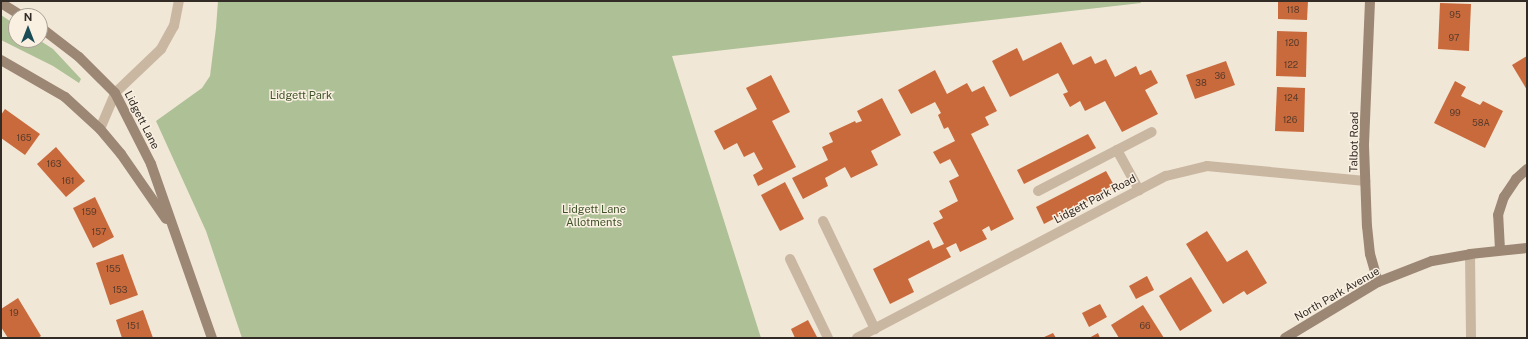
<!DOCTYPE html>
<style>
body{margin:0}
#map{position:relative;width:1528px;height:339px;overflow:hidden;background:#f1e7d6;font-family:"Public Sans",sans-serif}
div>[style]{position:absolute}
.green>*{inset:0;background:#aec096}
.building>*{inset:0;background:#c96a3c}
.lane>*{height:10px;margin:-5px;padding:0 5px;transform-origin:5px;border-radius:5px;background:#c9b7a2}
.street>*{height:10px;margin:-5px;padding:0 5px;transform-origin:5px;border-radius:5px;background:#c9b7a2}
.secondary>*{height:10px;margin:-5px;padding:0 5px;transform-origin:5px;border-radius:5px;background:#9c8674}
span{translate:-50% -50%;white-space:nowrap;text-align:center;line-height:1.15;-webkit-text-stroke:3px #f9f0e2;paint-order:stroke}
.number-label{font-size:9px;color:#583b2b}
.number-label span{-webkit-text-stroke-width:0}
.park-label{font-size:11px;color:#3f5228}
.street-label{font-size:11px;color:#332b25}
.frame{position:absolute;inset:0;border:2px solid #332b25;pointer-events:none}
.north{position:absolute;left:8px;top:8px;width:40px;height:40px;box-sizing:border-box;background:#f9f0e2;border:1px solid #aaa196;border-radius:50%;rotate:0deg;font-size:11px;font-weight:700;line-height:16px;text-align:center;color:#332b25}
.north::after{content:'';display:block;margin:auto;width:14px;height:18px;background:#1a4d55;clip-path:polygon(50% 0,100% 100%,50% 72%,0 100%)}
</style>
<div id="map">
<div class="green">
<div style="clip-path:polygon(218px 1px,1140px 1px,1141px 3px,672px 56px,761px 338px,242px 338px,206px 231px,156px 121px,202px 88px,210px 76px,216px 28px)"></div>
<div style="clip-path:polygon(1px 15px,16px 25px,16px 40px,39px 40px,53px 49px,81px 79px,79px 83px,53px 66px,1px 40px)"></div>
</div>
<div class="building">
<div style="clip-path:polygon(1278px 1px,1308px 1px,1307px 20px,1278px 19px)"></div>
<div style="clip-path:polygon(1440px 3px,1471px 4px,1469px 51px,1438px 49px)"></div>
<div style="clip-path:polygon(1277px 31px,1307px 32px,1306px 77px,1276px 76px)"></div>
<div style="clip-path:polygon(1061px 42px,1073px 65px,1091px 56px,1095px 64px,1106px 59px,1115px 77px,1136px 66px,1140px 75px,1151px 70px,1158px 83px,1145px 90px,1158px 114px,1122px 132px,1105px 101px,1085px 111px,1080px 101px,1070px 107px,1063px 94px,1068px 92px,1058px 73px,1010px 97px,992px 61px,1017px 48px,1023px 61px)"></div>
<div style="clip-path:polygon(1527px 56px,1527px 90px,1512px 65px)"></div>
<div style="clip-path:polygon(1226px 61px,1235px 85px,1195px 99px,1186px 75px)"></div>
<div style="clip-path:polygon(935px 70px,947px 94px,967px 83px,972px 92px,984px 86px,997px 111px,985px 117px,989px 125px,971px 134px,1014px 219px,991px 231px,989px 226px,982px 230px,987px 239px,960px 252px,956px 243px,946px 248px,951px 257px,908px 279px,914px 292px,890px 304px,873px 269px,929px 240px,933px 249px,944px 244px,933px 223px,943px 218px,939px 211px,958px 201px,949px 181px,959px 176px,950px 159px,940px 164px,933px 152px,955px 141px,948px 127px,944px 129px,938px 115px,941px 113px,935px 102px,911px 114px,898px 90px)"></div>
<div style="clip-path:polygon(771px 75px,790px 112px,772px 121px,796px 167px,758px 186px,753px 175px,763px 169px,754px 152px,744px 157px,737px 143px,724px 150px,714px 131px,757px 109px,746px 88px)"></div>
<div style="clip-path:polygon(1455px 81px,1466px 87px,1461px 96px,1480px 105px,1483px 101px,1503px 111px,1485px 148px,1434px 123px)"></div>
<div style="clip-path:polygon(1277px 87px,1305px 88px,1304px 132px,1275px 131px)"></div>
<div style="clip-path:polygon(882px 98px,901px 135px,871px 151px,878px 165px,851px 178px,845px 167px,825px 178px,828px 186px,803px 199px,792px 178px,828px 160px,822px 147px,833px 142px,829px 133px,855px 121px,856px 123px,862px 121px,857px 111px)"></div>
<div style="clip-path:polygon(5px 109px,40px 134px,25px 155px,1px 138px,1px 115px)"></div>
<div style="clip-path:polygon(1088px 134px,1096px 148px,1024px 184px,1017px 170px)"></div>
<div style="clip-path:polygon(56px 147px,85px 181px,66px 197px,37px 164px)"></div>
<div style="clip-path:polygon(1106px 171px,1115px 187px,1044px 224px,1036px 207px)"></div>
<div style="clip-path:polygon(785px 182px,804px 219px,780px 231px,761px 195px)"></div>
<div style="clip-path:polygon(95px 197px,114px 237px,93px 248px,73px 208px)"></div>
<div style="clip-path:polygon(1207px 231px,1227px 262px,1247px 250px,1267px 283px,1247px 295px,1244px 291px,1223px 304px,1186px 244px)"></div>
<div style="clip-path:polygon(123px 254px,138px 295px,110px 305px,96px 263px)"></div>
<div style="clip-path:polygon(1147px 276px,1154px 290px,1136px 299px,1129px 286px)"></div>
<div style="clip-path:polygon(1191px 277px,1212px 311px,1180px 331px,1159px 296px)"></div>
<div style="clip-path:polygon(18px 298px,41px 336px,38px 338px,8px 338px,1px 327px,1px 309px)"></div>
<div style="clip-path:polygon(1100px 304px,1107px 317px,1089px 327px,1082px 313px)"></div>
<div style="clip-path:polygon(1143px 305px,1164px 338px,1119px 338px,1111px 325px)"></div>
<div style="clip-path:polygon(143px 310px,153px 338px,122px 338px,116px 320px)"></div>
<div style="clip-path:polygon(808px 320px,817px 337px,795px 338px,791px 329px)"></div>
<div style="clip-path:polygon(1053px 333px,1056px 338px,1042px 338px)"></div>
<div style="clip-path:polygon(1098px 333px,1100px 338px,1089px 338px)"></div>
</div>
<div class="lane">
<div style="left:100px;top:129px;width:39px;rotate:-67deg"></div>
<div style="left:115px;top:93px;width:64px;rotate:-43.7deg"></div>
<div style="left:161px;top:49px;width:26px;rotate:-61deg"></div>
<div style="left:174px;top:26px;width:25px;rotate:-79deg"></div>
<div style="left:1117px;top:150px;width:46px;rotate:61.2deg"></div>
<div style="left:1038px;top:191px;width:128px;rotate:-27.4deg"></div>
<div style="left:823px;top:221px;width:120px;rotate:64.3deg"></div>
<div style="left:790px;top:259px;width:88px;rotate:64.3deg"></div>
</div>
<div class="street">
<div style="left:1470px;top:254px;width:84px;rotate:89.3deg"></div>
<div style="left:857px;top:338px;width:349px;rotate:-27.7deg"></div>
<div style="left:1166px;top:176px;width:42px;rotate:-13.7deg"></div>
<div style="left:1207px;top:166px;width:159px;rotate:5.4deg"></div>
</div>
<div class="secondary">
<div style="left:1370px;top:1px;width:145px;rotate:92.4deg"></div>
<div style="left:1364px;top:146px;width:80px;rotate:87.9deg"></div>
<div style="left:1367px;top:226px;width:28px;rotate:84deg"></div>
<div style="left:1370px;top:254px;width:29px;rotate:74deg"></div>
<div style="left:1px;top:3px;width:25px;rotate:32deg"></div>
<div style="left:40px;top:27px;width:49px;rotate:37.6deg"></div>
<div style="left:79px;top:57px;width:51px;rotate:45deg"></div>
<div style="left:115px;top:93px;width:80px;rotate:63.1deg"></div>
<div style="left:151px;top:164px;width:184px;rotate:70.7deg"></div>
<div style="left:1px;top:60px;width:74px;rotate:30deg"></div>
<div style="left:65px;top:97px;width:47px;rotate:42.4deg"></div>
<div style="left:100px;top:129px;width:33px;rotate:50deg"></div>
<div style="left:121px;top:154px;width:79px;rotate:55.3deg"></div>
<div style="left:1500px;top:250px;width:35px;rotate:-93deg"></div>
<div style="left:1498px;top:215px;width:19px;rotate:-72deg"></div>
<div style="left:1504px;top:197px;width:22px;rotate:-56deg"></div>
<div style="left:1516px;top:179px;width:15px;rotate:-42deg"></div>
<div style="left:1285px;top:338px;width:109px;rotate:-31.1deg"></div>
<div style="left:1378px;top:282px;width:58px;rotate:-21.3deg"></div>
<div style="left:1432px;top:261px;width:39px;rotate:-10deg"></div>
<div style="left:1470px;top:254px;width:57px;rotate:-6deg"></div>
</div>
<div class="number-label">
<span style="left:1293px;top:10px">118</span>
<span style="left:1455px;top:15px">95</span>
<span style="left:1454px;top:38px">97</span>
<span style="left:1292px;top:43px">120</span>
<span style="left:1291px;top:65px">122</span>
<span style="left:1220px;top:76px">36</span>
<span style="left:1201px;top:83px">38</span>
<span style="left:1291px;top:98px">124</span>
<span style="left:1455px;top:113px">99</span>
<span style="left:1290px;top:120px">126</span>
<span style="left:1481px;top:123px">58A</span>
<span style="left:24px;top:138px">165</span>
<span style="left:54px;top:164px">163</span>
<span style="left:68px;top:181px">161</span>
<span style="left:89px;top:212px">159</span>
<span style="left:99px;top:232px">157</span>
<span style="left:113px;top:269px">155</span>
<span style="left:120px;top:290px">153</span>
<span style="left:14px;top:313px">19</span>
<span style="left:133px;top:326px">151</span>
<span style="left:1145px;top:326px">66</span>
</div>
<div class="park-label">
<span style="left:301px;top:95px">Lidgett Park</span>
<span style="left:594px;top:216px">Lidgett Lane<br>Allotments</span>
</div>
<div class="street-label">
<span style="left:142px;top:120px;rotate:63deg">Lidgett Lane</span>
<span style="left:1354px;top:142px;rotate:-89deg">Talbot Road</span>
<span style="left:1095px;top:199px;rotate:-28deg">Lidgett Park Road</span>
<span style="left:1337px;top:294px;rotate:-30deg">North Park Avenue</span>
</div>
<div class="frame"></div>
<div class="north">N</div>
</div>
